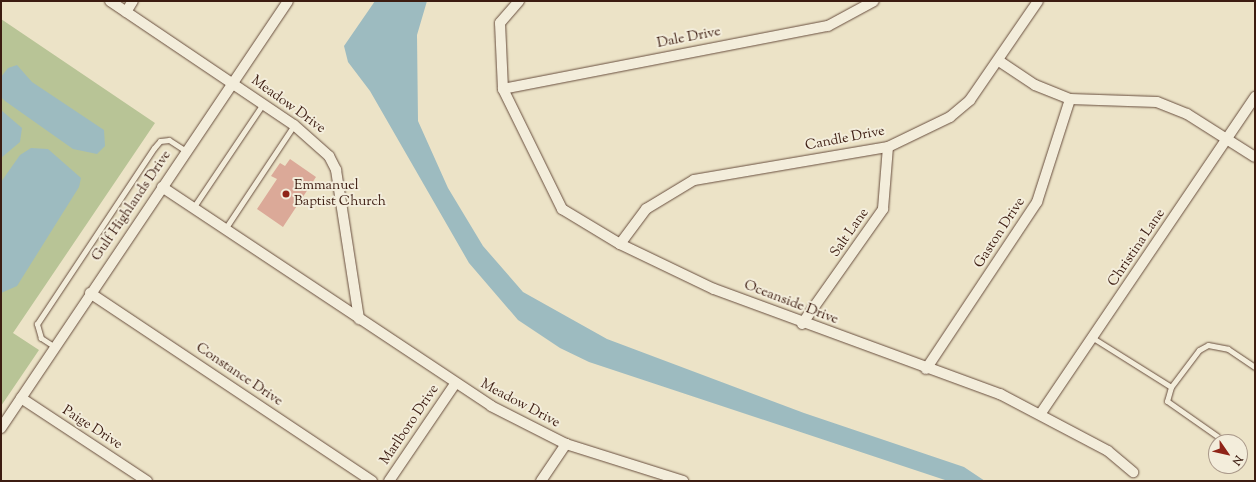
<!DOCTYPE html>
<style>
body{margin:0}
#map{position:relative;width:1256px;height:482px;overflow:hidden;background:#ece3c7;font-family:"Sorts Mill Goudy",serif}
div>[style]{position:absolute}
.green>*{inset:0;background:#b8c496}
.water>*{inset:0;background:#9dbbc0}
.building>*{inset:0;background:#dba998}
.roads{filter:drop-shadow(0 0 1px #684e3e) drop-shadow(0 0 1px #684e3e)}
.service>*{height:5px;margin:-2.5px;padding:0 2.5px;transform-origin:2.5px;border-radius:2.5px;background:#f3eddb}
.minor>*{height:10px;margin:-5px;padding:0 5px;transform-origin:5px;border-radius:5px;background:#f3eddb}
.dots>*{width:11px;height:11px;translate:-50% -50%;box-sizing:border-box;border:2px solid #f3eddb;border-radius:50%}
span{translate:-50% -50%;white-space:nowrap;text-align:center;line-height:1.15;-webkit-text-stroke:4px #f3eddb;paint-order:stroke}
.street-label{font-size:14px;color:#3c1c11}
.poi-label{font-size:14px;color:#3c1c11}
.left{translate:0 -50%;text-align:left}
.frame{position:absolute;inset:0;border:2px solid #3c1c11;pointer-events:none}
.north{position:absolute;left:1208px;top:434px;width:40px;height:40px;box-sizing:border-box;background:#f3eddb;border:1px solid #aa998a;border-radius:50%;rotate:124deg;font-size:11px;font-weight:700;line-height:16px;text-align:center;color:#3c1c11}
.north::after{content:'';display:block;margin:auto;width:14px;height:18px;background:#8f2418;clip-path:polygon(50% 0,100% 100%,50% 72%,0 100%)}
</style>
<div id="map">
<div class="green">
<div style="clip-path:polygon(1px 19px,155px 123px,13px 333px,39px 350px,1px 406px)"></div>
</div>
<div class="water">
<div style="clip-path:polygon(375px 1px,427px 1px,417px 35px,418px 121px,448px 188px,483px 246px,523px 292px,607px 339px,804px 413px,964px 467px,985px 481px,948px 481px,589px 362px,560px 348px,518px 320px,469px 263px,370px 91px,348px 62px,344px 46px)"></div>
<div style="clip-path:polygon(17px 65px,32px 82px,104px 130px,105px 146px,97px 154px,73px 149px,5px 101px,1px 97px,1px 77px,8px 68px)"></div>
<div style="clip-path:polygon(1px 110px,22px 128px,20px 142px,1px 158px)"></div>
<div style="clip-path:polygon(31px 148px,48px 149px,81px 178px,79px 187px,17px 286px,1px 293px,1px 182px,20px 155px)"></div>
</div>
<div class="building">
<div style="clip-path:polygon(290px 159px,316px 177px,283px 227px,257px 209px,277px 179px,271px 176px,280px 163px,285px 166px)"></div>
</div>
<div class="roads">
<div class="service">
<div style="left:193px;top:208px;width:125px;rotate:-56.1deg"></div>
<div style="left:225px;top:229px;width:125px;rotate:-56.4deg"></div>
<div style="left:1093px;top:338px;width:92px;rotate:32.1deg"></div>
<div style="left:55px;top:347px;width:17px;rotate:-147deg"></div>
<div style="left:41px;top:338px;width:15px;rotate:-106deg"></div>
<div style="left:37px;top:324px;width:211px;rotate:-56.4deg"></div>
<div style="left:154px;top:148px;width:9px;rotate:-49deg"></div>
<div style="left:160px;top:141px;width:9px;rotate:-6deg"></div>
<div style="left:169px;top:140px;width:20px;rotate:33deg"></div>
<div style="left:1217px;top:436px;width:61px;rotate:-145deg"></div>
<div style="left:1167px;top:401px;width:15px;rotate:-74deg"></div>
<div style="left:1171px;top:387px;width:46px;rotate:-52.9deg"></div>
<div style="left:1199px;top:350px;width:10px;rotate:-29deg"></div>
<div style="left:1208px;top:345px;width:20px;rotate:11deg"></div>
<div style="left:1228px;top:349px;width:32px;rotate:34deg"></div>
</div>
<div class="minor">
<div style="left:110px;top:1px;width:222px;rotate:34deg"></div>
<div style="left:294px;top:125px;width:47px;rotate:41.5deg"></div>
<div style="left:329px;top:156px;width:16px;rotate:63deg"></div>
<div style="left:336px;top:170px;width:151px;rotate:81.2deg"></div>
<div style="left:519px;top:1px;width:29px;rotate:131deg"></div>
<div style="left:500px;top:23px;width:66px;rotate:87.4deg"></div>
<div style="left:503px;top:89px;width:134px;rotate:63.8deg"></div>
<div style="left:562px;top:209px;width:68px;rotate:31.1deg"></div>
<div style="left:620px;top:244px;width:104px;rotate:25.6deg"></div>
<div style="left:714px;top:289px;width:305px;rotate:20.2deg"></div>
<div style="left:1000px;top:394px;width:122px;rotate:27.8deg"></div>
<div style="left:1108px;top:451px;width:33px;rotate:40deg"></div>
<div style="left:126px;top:12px;width:13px;rotate:-58deg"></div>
<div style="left:999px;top:61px;width:43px;rotate:33.7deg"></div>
<div style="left:1035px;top:85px;width:38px;rotate:22deg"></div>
<div style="left:1070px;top:99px;width:87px;rotate:2deg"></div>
<div style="left:1157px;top:102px;width:32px;rotate:22deg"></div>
<div style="left:1187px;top:114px;width:80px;rotate:32.3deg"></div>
<div style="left:503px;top:89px;width:331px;rotate:-11deg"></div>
<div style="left:828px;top:26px;width:52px;rotate:-28.5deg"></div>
<div style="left:162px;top:187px;width:395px;rotate:33.6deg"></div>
<div style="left:491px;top:406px;width:84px;rotate:26.9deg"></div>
<div style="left:566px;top:444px;width:123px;rotate:17.5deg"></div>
<div style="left:620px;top:244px;width:44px;rotate:-53.4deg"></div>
<div style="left:646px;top:209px;width:56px;rotate:-31.1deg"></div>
<div style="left:694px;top:180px;width:197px;rotate:-9.7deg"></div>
<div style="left:888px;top:147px;width:69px;rotate:-25.8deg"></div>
<div style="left:950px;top:117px;width:26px;rotate:-40deg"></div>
<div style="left:970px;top:100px;width:120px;rotate:-55.5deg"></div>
<div style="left:90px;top:293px;width:339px;rotate:33.7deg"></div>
<div style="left:802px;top:324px;width:141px;rotate:-54.8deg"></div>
<div style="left:883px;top:209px;width:62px;rotate:-85.4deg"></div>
<div style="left:926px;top:369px;width:201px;rotate:-56.4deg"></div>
<div style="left:1037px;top:202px;width:108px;rotate:-72.2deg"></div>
<div style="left:21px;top:398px;width:151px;rotate:33.4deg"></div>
<div style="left:1041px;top:413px;width:382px;rotate:-55.9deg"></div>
<div style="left:1px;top:428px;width:514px;rotate:-56.09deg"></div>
<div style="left:389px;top:481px;width:117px;rotate:-55.8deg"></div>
<div style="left:541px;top:481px;width:45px;rotate:-56deg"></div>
</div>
</div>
<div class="dots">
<div style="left:286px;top:194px;background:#8f2418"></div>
</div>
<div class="street-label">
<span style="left:689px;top:38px;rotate:-11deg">Dale Drive</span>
<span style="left:288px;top:105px;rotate:36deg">Meadow Drive</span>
<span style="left:845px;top:139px;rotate:-11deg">Candle Drive</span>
<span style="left:132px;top:206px;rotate:-56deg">Gulf Highlands Drive</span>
<span style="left:850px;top:233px;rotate:-55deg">Salt Lane</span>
<span style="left:1000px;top:233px;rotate:-57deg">Gaston Drive</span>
<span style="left:1137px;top:248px;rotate:-56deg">Christina Lane</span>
<span style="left:791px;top:303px;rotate:21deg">Oceanside Drive</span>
<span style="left:239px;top:375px;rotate:34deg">Constance Drive</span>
<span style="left:520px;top:404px;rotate:28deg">Meadow Drive</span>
<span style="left:410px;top:425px;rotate:-56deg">Marlboro Drive</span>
<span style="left:92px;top:428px;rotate:33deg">Paige Drive</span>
</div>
<div class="poi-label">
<span class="left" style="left:294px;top:194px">Emmanuel<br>Baptist Church</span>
</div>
<div class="frame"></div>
<div class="north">N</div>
</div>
